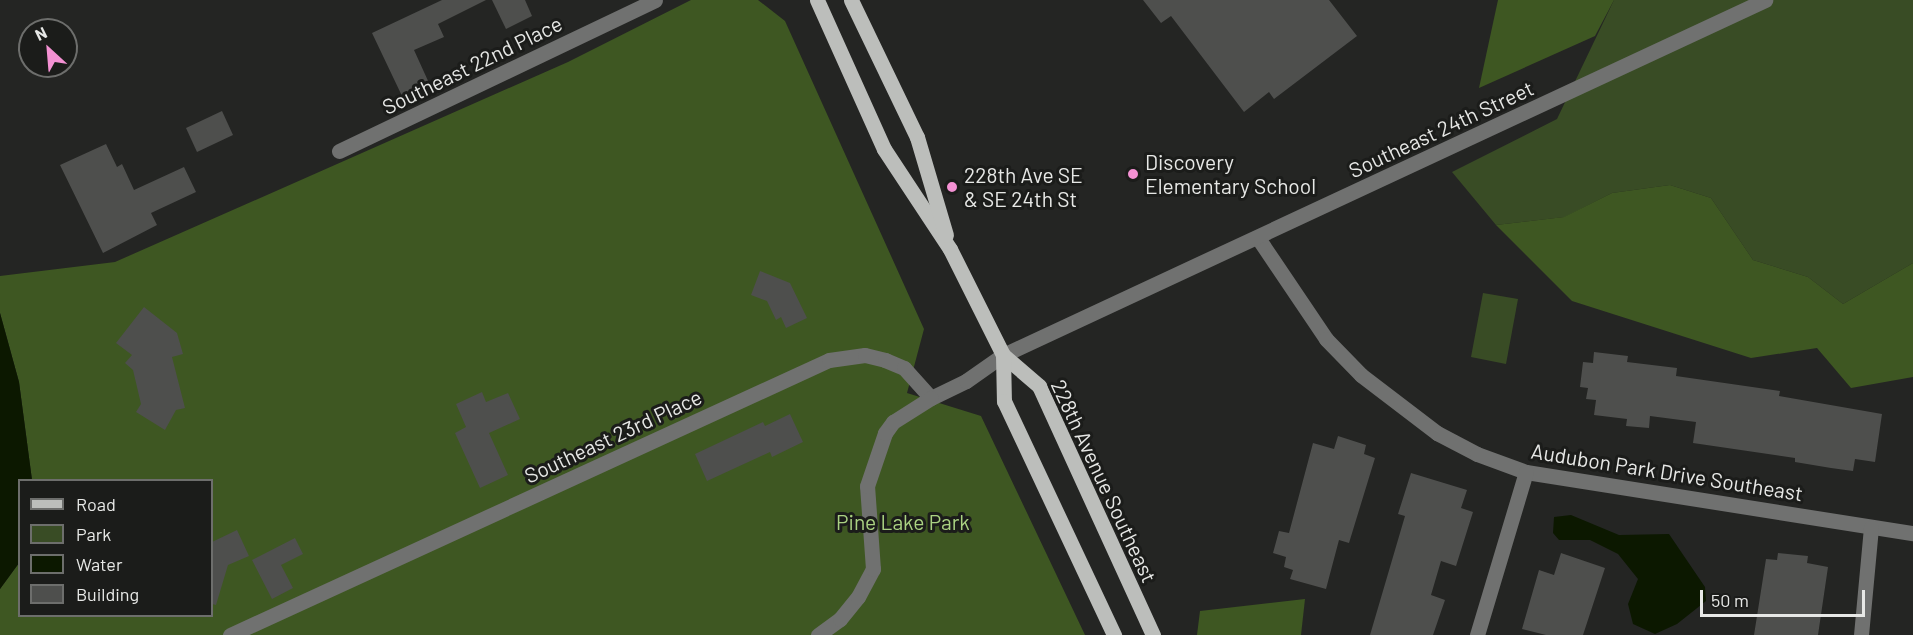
<!DOCTYPE html>
<style>
body{margin:0}
#map{position:relative;width:1913px;height:635px;overflow:hidden;background:#242523;font-family:Barlow,sans-serif}
div>[style]{position:absolute}
.green>*{inset:0;background:#394c25}
.forest>*{inset:0;background:#3e5722}
.water>*{inset:0;background:#0c1800}
.building>*{inset:0;background:#4e4f4d}
.minor>*{height:15px;margin:-7.5px;padding:0 7.5px;transform-origin:7.5px;border-radius:7.5px;background:#707170}
.major>*{height:15px;margin:-7.5px;padding:0 7.5px;transform-origin:7.5px;border-radius:7.5px;background:#bcbebb}
.dots>*{width:16px;height:16px;translate:-50% -50%;box-sizing:border-box;border:3px solid #1b1c1a;border-radius:50%}
span{translate:-50% -50%;white-space:nowrap;text-align:center;line-height:1.15;-webkit-text-stroke:6px #1b1c1a;paint-order:stroke}
.street-label{font-size:21px;color:#e7e8e6}
.poi-label{font-size:21px;color:#e7e8e6}
.left{translate:0 -50%;text-align:left}
.park-label{font-size:21px;color:#aad282}
.legend{position:absolute;left:18px;top:479px;width:195px;height:138px;box-sizing:border-box;background:#1b1c1a;border:2px solid #6d6e6c;margin:0;padding:8px 10px;list-style:none;font-size:18px;color:#e7e8e6}
.legend li{display:flex;align-items:center;gap:12px;height:30px}
.legend b{width:30px;border:2px solid #6d6e6c}
.north{position:absolute;left:18px;top:18px;width:60px;height:60px;box-sizing:border-box;background:#1b1c1a;border:2px solid #6d6e6c;border-radius:50%;rotate:334deg;font-size:16px;font-weight:700;line-height:24px;text-align:center;color:#e7e8e6}
.north::after{content:'';display:block;margin:auto;width:21px;height:27px;background:#f491d3;clip-path:polygon(50% 0,100% 100%,50% 72%,0 100%)}
.scale{position:absolute;left:1700px;top:590px;width:165px;height:27px;box-sizing:border-box;border:3px solid #e7e8e6;border-top:0;padding-left:8px;font-size:18px;line-height:21px;white-space:nowrap;color:#e7e8e6;-webkit-text-stroke:4px #1b1c1a;paint-order:stroke}
</style>
<div id="map">
<div class="green">
<div style="clip-path:polygon(1614px 0,1913px 0,1913px 263px,1843px 304px,1808px 277px,1753px 260px,1711px 198px,1670px 185px,1612px 193px,1565px 217px,1496px 225px,1452px 172px,1557px 119px)"></div>
<div style="clip-path:polygon(1483px 293px,1518px 299px,1506px 364px,1471px 357px)"></div>
</div>
<div class="forest">
<div style="clip-path:polygon(691px 0,758px 0,785px 21px,924px 329px,907px 393px,981px 416px,1085px 635px,0 635px,0 589px,19px 563px,20px 616px,212px 616px,212px 480px,32px 480px,19px 382px,0 313px,0 276px,115px 262px,568px 62px)"></div>
<div style="clip-path:polygon(1498px 0,1614px 0,1595px 36px,1479px 88px)"></div>
<div style="clip-path:polygon(1670px 185px,1711px 198px,1753px 260px,1808px 277px,1843px 304px,1913px 263px,1913px 377px,1851px 388px,1817px 348px,1751px 358px,1572px 301px,1496px 225px,1564px 217px,1612px 193px)"></div>
<div style="clip-path:polygon(1305px 599px,1301px 635px,1197px 635px,1200px 611px)"></div>
</div>
<div class="water">
<div style="clip-path:polygon(0 313px,19px 382px,32px 480px,20px 480px,19px 563px,0 589px)"></div>
<div style="clip-path:polygon(1571px 515px,1619px 535px,1669px 534px,1705px 587px,1706px 601px,1677px 624px,1655px 634px,1633px 624px,1628px 604px,1638px 579px,1618px 554px,1590px 540px,1559px 540px,1553px 533px,1554px 517px)"></div>
</div>
<div class="building">
<div style="clip-path:polygon(442px 0,486px 0,438px 24px,444px 37px,414px 50px,429px 83px,402px 96px,372px 33px)"></div>
<div style="clip-path:polygon(492px 0,525px 0,532px 16px,506px 29px)"></div>
<div style="clip-path:polygon(1143px 0,1329px 0,1357px 36px,1274px 99px,1269px 92px,1244px 112px,1171px 16px,1161px 23px)"></div>
<div style="clip-path:polygon(222px 111px,233px 135px,197px 152px,186px 128px)"></div>
<div style="clip-path:polygon(106px 144px,117px 167px,122px 164px,134px 190px,184px 167px,196px 192px,151px 213px,157px 225px,103px 253px,60px 165px)"></div>
<div style="clip-path:polygon(760px 271px,790px 283px,807px 318px,786px 328px,781px 317px,776px 320px,767px 301px,751px 295px)"></div>
<div style="clip-path:polygon(144px 307px,177px 333px,183px 354px,172px 357px,185px 408px,176px 410px,165px 430px,136px 412px,141px 404px,133px 370px,125px 363px,132px 355px,116px 343px)"></div>
<div style="clip-path:polygon(1594px 352px,1628px 356px,1627px 362px,1677px 368px,1676px 376px,1780px 391px,1779px 396px,1882px 414px,1875px 462px,1855px 459px,1853px 471px,1831px 468px,1795px 462px,1795px 458px,1693px 443px,1696px 422px,1650px 416px,1649px 428px,1626px 426px,1627px 419px,1594px 415px,1596px 400px,1586px 399px,1588px 388px,1580px 387px,1583px 362px,1593px 363px)"></div>
<div style="clip-path:polygon(482px 392px,486px 402px,508px 393px,520px 419px,489px 433px,508px 475px,480px 488px,455px 433px,466px 427px,456px 404px)"></div>
<div style="clip-path:polygon(790px 414px,803px 442px,772px 457px,770px 452px,707px 481px,695px 454px,763px 422px,765px 426px)"></div>
<div style="clip-path:polygon(1338px 436px,1366px 445px,1364px 454px,1375px 458px,1349px 543px,1339px 540px,1326px 589px,1290px 579px,1293px 570px,1284px 567px,1286px 557px,1273px 553px,1279px 531px,1289px 533px,1313px 443px,1334px 449px)"></div>
<div style="clip-path:polygon(1411px 473px,1467px 490px,1461px 508px,1473px 512px,1456px 566px,1441px 561px,1431px 595px,1445px 600px,1433px 635px,1370px 635px,1405px 516px,1398px 514px)"></div>
<div style="clip-path:polygon(237px 530px,249px 556px,228px 565px,216px 605px,212px 604px,212px 542px)"></div>
<div style="clip-path:polygon(295px 538px,303px 554px,281px 565px,293px 588px,272px 599px,252px 560px)"></div>
<div style="clip-path:polygon(1561px 553px,1605px 568px,1583px 635px,1546px 635px,1522px 629px,1539px 570px,1554px 575px)"></div>
<div style="clip-path:polygon(1778px 553px,1808px 556px,1807px 563px,1828px 567px,1818px 635px,1754px 635px,1766px 559px,1777px 560px)"></div>
</div>
<div class="minor">
<div style="left:339px;top:151px;width:350px;rotate:-25.5deg"></div>
<div style="left:1258px;top:238px;width:122px;rotate:56deg"></div>
<div style="left:1326px;top:339px;width:50px;rotate:45.8deg"></div>
<div style="left:1361px;top:375px;width:96px;rotate:37.3deg"></div>
<div style="left:1437px;top:433px;width:45px;rotate:27.7deg"></div>
<div style="left:1477px;top:454px;width:52px;rotate:20.2deg"></div>
<div style="left:1526px;top:472px;width:392px;rotate:9deg"></div>
<div style="left:230px;top:635px;width:659px;rotate:-24.66deg"></div>
<div style="left:829px;top:360px;width:36px;rotate:-8deg"></div>
<div style="left:865px;top:355px;width:21px;rotate:14deg"></div>
<div style="left:885px;top:360px;width:21px;rotate:23deg"></div>
<div style="left:904px;top:368px;width:40px;rotate:48deg"></div>
<div style="left:931px;top:398px;width:39px;rotate:-26deg"></div>
<div style="left:966px;top:381px;width:45px;rotate:-35.1deg"></div>
<div style="left:1003px;top:355px;width:841px;rotate:-24.98deg"></div>
<div style="left:818px;top:635px;width:27px;rotate:-36deg"></div>
<div style="left:840px;top:619px;width:28px;rotate:-51deg"></div>
<div style="left:858px;top:597px;width:32px;rotate:-62deg"></div>
<div style="left:873px;top:569px;width:83px;rotate:-94.1deg"></div>
<div style="left:867px;top:486px;width:56px;rotate:-71.2deg"></div>
<div style="left:885px;top:433px;width:14px;rotate:-54deg"></div>
<div style="left:893px;top:422px;width:45px;rotate:-32.3deg"></div>
<div style="left:1477px;top:635px;width:170px;rotate:-73.3deg"></div>
<div style="left:1861px;top:635px;width:108px;rotate:-84.7deg"></div>
</div>
<div class="major">
<div style="left:817px;top:0;width:163px;rotate:65.8deg"></div>
<div style="left:884px;top:149px;width:120px;rotate:56.6deg"></div>
<div style="left:950px;top:249px;width:119px;rotate:63.4deg"></div>
<div style="left:1003px;top:355px;width:48px;rotate:40.7deg"></div>
<div style="left:1039px;top:386px;width:274px;rotate:65.4deg"></div>
<div style="left:851px;top:0;width:152px;rotate:64.3deg"></div>
<div style="left:917px;top:137px;width:102px;rotate:73.5deg"></div>
<div style="left:1003px;top:355px;width:46px;rotate:88.8deg"></div>
<div style="left:1004px;top:401px;width:259px;rotate:64.8deg"></div>
</div>
<div class="dots">
<div style="left:1133px;top:174px;background:#f491d3"></div>
<div style="left:952px;top:187px;background:#f491d3"></div>
</div>
<div class="street-label">
<span style="left:472px;top:65px;rotate:-26deg">Southeast 22nd Place</span>
<span style="left:1441px;top:129px;rotate:-25deg">Southeast 24th Street</span>
<span style="left:613px;top:436px;rotate:-25deg">Southeast 23rd Place</span>
<span style="left:1667px;top:472px;rotate:9deg">Audubon Park Drive Southeast</span>
<span style="left:1104px;top:481px;rotate:65deg">228th Avenue Southeast</span>
</div>
<div class="poi-label">
<span class="left" style="left:1145px;top:174px">Discovery<br>Elementary School</span>
<span class="left" style="left:964px;top:187px">228th Ave SE<br>&amp; SE 24th St</span>
</div>
<div class="park-label">
<span style="left:903px;top:522px">Pine Lake Park</span>
</div>
<ul class="legend">
<li><b style="height:8px;background:#bcbebb"></b>Road</li>
<li><b style="height:16px;background:#394c25"></b>Park</li>
<li><b style="height:16px;background:#0c1800"></b>Water</li>
<li><b style="height:16px;background:#4e4f4d"></b>Building</li>
</ul>
<div class="north">N</div>
<div class="scale">50 m</div>
</div>
